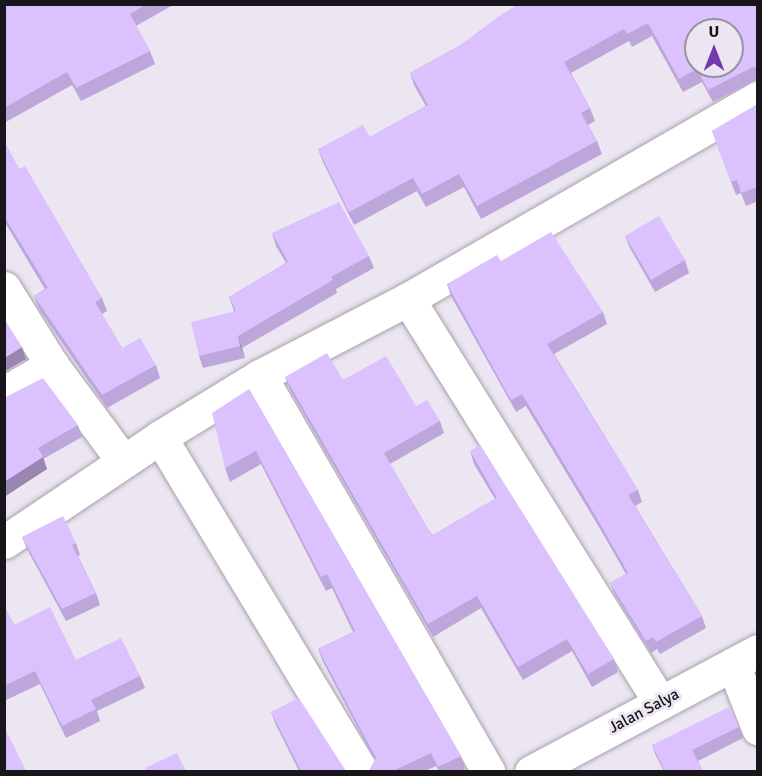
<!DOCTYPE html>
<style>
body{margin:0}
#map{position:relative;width:762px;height:776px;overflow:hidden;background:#ebe6f1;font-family:Signika,sans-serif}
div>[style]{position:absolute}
.roads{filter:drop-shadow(0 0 2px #a7a2ad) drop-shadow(0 0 2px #a7a2ad)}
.minor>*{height:33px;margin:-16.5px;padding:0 16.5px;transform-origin:16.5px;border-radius:16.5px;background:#fff}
.wall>*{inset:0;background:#bca6da}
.shaded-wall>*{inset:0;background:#9987b1}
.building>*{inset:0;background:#dbc1fd}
span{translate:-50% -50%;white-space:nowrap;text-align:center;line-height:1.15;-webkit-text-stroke:6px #ebe6f1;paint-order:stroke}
.street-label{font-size:16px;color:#18161a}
.frame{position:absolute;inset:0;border:6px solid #18161a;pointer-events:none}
.north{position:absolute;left:684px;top:18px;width:60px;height:60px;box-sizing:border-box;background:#ebe6f1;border:2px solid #97939b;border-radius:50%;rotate:0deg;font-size:16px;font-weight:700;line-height:24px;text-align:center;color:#18161a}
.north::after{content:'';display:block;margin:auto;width:21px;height:27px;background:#7638ad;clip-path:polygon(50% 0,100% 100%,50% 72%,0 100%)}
</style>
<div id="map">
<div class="roads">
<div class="minor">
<div style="left:4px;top:288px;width:91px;rotate:58.1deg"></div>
<div style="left:52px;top:365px;width:119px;rotate:53.5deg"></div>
<div style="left:408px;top:299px;width:476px;rotate:58deg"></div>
<div style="left:260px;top:376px;width:457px;rotate:60deg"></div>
<div style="left:4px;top:393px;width:56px;rotate:-30.3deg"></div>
<div style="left:160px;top:437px;width:391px;rotate:58.9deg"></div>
<div style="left:4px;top:542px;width:188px;rotate:-33.9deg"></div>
<div style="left:160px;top:437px;width:117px;rotate:-31.4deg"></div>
<div style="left:260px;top:376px;width:167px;rotate:-27.5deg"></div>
<div style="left:408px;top:299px;width:404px;rotate:-29.9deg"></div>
<div style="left:733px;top:664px;width:69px;rotate:68.7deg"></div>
<div style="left:531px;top:772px;width:257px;rotate:-28.1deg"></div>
</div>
</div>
<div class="wall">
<div style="clip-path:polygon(4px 4px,173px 4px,173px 5px,136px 26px,150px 51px,155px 64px,81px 101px,72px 85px,4px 123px)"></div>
<div style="clip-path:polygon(758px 4px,758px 79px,713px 102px,702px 82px,683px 92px,652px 36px,632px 47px,629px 41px,571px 73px,590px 108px,595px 121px,588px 125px,597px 141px,602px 154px,481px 219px,464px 187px,426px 207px,417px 191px,354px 225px,323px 162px,318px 149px,370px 137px,426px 106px,414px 85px,410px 73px,459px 46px)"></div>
<div style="clip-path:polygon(758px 104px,758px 201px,746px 206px,741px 193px,736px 195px,712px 131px)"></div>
<div style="clip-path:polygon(4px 141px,19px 169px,102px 298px,107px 311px,102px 314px,122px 348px,156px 365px,160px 378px,107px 408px,39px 309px,34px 296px,45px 289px,4px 221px)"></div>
<div style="clip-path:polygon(272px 233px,369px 256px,374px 268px,336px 289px,337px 293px,242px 348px,245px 358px,203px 368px,199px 356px,234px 311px,229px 297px,286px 263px,276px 246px)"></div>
<div style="clip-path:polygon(625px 236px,685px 260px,689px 273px,655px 292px,630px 248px)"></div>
<div style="clip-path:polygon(501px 261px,603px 312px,607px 324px,554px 354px,638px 490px,642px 502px,635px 506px,702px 616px,706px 628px,660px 654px,657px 649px,651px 653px,615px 595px,610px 583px,626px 574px,599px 527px,526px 406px,516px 412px,451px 296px,447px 284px)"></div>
<div style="clip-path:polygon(285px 377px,416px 406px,440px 421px,444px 433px,390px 464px,428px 529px,433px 535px,495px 499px,474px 464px,470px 451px,614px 659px,618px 672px,592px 687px,572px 651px,523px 680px,481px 608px,433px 637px,290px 390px)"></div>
<div style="clip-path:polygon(249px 389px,461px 756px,465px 769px,460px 771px,439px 771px,436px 766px,425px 771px,369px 771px,375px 760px,323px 662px,318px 649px,353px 632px,332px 588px,326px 591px,261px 464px,230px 482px,225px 468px)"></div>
<div style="clip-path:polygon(4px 398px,78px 425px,82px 437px,43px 459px,47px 469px,4px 497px)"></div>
<div style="clip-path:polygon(22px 537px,76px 543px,80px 555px,78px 556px,96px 593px,100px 605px,66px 621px,27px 549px)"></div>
<div style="clip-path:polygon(4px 606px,14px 625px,76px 660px,140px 676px,145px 688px,97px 711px,100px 721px,66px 738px,40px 684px,4px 701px)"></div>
<div style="clip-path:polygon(271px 712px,346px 771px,299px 771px,276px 725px)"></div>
<div style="clip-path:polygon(739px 727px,743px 738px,698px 761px,703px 771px,664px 771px,656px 756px,652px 745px)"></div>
</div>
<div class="shaded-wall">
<div style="clip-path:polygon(238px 336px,242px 348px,245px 358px,240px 346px)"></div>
<div style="clip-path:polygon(22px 347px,26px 359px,4px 372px,4px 358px)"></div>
<div style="clip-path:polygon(43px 457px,47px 469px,4px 497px,4px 482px)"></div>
</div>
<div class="building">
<div style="clip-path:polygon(4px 4px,147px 4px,130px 14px,150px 51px,76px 88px,67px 72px,4px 108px)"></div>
<div style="clip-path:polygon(evenodd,519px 4px,758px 4px,758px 69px,753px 67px,708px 90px,697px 69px,679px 79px,648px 23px,627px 34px,624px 29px,564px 62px,590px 108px,581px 113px,597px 141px,477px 206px,459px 174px,422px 194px,413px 178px,349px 212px,318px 149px,363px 125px,370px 137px,428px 105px,410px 73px,459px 46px,502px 14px,519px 4px,696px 30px,732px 30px,732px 66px,696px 66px,696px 30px)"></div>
<div style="clip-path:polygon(758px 104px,758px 187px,741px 193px,737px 180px,731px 182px,712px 131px)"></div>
<div style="clip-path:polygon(4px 141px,19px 169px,25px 166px,102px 298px,95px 302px,122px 348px,140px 338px,156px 365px,102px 395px,34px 296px,48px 288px,4px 216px)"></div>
<div style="clip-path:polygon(339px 202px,369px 256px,331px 277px,333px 280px,238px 336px,240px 346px,199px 356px,191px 322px,236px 311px,229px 297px,288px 262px,272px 233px)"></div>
<div style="clip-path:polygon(659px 216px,685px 260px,651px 280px,625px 236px)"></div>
<div style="clip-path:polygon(551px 232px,603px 312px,547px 344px,638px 490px,628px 495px,702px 616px,656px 642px,653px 637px,646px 641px,610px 583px,628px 573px,595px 515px,522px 394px,511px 400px,447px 284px,497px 255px,501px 261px)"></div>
<div style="clip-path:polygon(4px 319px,22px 347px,4px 358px)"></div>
<div style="clip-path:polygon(327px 353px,343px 380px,386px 356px,416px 406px,427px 400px,440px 421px,384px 453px,428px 529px,433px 535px,497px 498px,470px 451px,480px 445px,614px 659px,588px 674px,567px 639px,518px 667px,477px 596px,428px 624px,285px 377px)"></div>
<div style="clip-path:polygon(43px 378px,78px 425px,38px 448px,43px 457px,4px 482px,4px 398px)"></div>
<div style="clip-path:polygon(249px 389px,461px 756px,438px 767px,431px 753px,393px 771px,382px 771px,382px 770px,379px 771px,369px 771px,376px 758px,318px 649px,355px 631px,327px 574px,321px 577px,256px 451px,225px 468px,212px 413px)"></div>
<div style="clip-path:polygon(63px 516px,76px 543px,72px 545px,96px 593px,62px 609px,22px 537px)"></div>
<div style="clip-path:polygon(4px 606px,14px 625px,50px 607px,76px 660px,121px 638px,140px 676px,91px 700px,96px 709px,62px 726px,35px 671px,4px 686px)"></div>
<div style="clip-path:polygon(299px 698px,346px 771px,301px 771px,271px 712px)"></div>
<div style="clip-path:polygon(729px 707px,739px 727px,692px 750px,703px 771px,665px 771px,652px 745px)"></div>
<div style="clip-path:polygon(4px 726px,26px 771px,4px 771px)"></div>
<div style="clip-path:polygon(177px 753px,186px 771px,146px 771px,145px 768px)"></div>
</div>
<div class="street-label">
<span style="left:644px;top:711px;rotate:-28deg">Jalan Salya</span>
</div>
<div class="frame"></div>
<div class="north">U</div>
</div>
